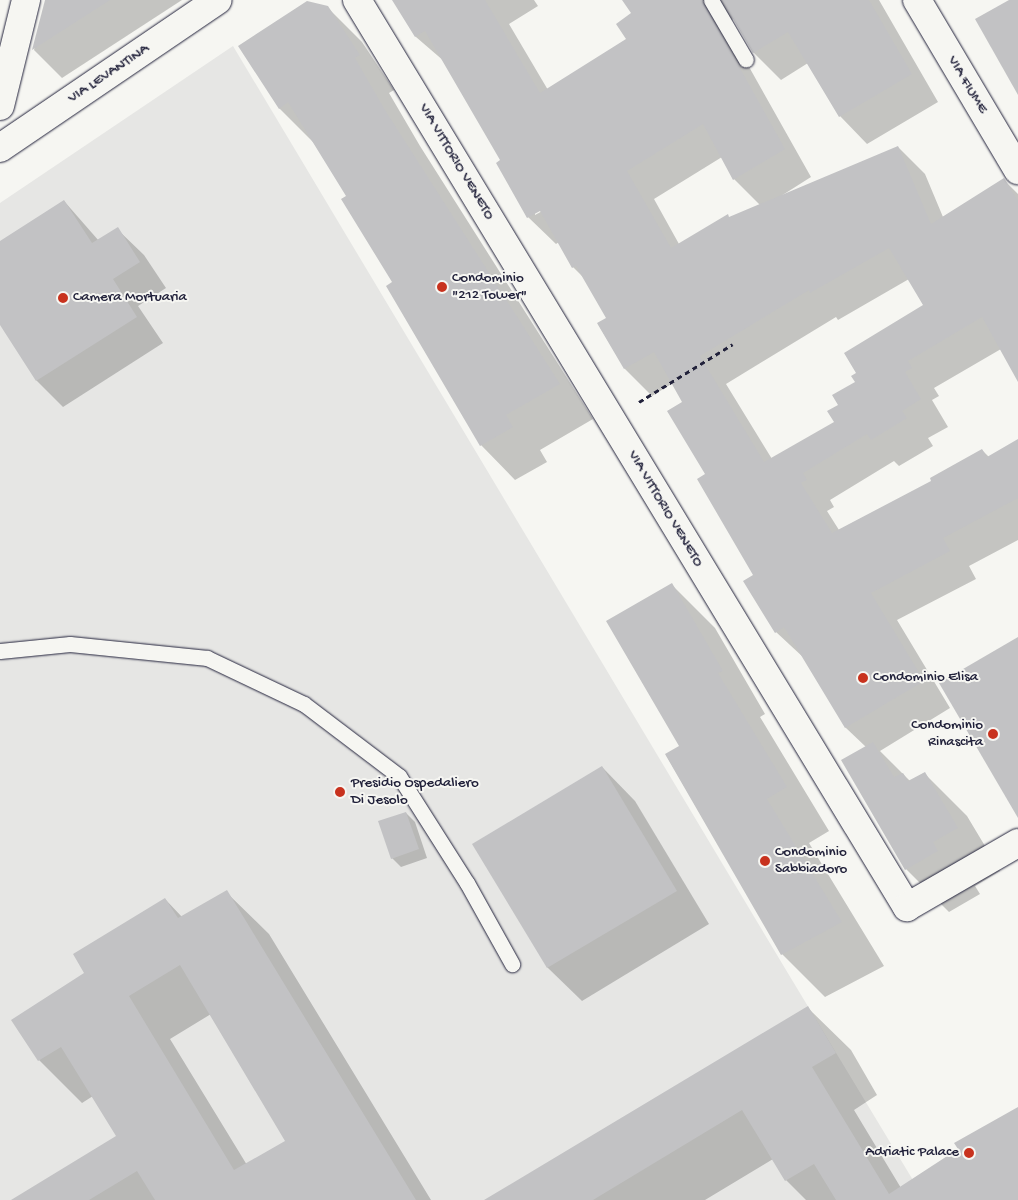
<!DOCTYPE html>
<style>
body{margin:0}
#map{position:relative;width:1018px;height:1200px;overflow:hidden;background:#f6f6f2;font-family:"Gochi Hand",sans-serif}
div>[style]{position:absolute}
.built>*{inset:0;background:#e6e6e4}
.shadow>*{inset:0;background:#0003}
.building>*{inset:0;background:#c2c2c4}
.path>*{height:3px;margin-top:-1.5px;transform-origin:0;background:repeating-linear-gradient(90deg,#22223b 0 5px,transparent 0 9px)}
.roads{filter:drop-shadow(0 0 1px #22223b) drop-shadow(0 0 1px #22223b)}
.service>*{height:15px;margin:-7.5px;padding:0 7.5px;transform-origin:7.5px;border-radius:7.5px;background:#f6f6f2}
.minor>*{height:28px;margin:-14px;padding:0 14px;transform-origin:14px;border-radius:14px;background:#f6f6f2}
.tertiary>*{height:28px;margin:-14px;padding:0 14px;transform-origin:14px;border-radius:14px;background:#f6f6f2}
.dots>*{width:14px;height:14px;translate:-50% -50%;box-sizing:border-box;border:2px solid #f6f6f2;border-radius:50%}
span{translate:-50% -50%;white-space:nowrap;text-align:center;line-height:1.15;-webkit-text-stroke:4px #f6f6f2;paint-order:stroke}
.street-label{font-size:15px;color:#22223b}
.poi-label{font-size:15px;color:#22223b}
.left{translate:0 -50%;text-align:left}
.right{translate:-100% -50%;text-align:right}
</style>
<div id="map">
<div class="built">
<div style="clip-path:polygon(233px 46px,786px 970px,925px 1200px,0 1200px,0 203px)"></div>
</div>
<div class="shadow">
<div style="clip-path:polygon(46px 0,182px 0,62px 78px,34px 50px)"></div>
<div style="clip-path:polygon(evenodd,394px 0,534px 0,538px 6px,509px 24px,548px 90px,627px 39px,637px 0,879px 0,938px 102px,867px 144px,840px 116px,808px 63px,781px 80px,754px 53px,733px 17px,730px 33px,811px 177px,781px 196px,898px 147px,925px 174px,943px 217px,1004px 180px,1018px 194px,1018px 380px,1001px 349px,934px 388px,939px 396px,932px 400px,948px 427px,928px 438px,933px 446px,899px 466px,894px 461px,830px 500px,834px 507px,827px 511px,839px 530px,933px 481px,982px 450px,989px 457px,1018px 441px,1018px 540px,969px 566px,976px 579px,897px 620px,950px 708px,880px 751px,910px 781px,924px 773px,967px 816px,1000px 871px,975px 886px,980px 894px,949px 912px,906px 869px,866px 747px,846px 728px,804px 658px,776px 632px,754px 575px,707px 474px,684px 402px,673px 383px,652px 396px,625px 369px,598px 324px,608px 318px,585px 279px,573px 267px,559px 242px,556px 244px,528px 217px,502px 161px,445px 62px,416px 37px,394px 0,722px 157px,734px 179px,760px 205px,679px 244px,654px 199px,722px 157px,394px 0,546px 209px,535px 215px,535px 212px,546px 209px,394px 0,909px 279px,924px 306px,856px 383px,840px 405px,835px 423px,772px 459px,726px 384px,836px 317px,838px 320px,909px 279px)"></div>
<div style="clip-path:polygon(327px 7px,362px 42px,394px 90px,389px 93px,420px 146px,593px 419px,540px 450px,547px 462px,515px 480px,481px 445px,348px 196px,314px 143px,279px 108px)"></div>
<div style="clip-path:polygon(64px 201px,99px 241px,117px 229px,144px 255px,166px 288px,138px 306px,163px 343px,63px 407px,37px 381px,0 323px,0 242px)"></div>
<div style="clip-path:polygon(672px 585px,715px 628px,765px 714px,760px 717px,829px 831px,809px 843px,884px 966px,825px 997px,782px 954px,666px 755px,680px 747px)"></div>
<div style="clip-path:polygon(602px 767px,635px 801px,709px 924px,582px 1001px,548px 968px,474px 844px)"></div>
<div style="clip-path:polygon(406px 813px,415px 822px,427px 858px,401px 867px,392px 858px)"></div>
<div style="clip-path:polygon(evenodd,226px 892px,269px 934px,431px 1200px,46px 1200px,118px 1137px,93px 1096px,82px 1103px,39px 1060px,86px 973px,165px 899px,182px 917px,226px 892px,211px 1014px,287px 1141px,247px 1165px,170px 1039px,211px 1014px)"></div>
<div style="clip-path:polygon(808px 1008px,851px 1050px,877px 1095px,854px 1110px,901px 1188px,1018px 1112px,1018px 1200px,806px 1200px,786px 1180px,773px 1159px,705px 1200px,487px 1200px)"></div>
</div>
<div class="building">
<div style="clip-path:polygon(45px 0,110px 0,32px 50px)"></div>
<div style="clip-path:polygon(evenodd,392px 0,485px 0,540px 93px,626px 39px,616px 24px,631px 13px,622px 0,702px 0,785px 149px,733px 180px,703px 124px,627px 171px,671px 248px,728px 214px,729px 217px,898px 146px,931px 224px,1004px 178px,1018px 201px,1018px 382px,982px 317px,908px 361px,912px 368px,905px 372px,921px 399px,902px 411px,907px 418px,871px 440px,867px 434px,803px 473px,807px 480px,801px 483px,832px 533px,931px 481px,930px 478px,982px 449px,987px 457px,1018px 439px,1018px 498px,943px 538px,950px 551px,871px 593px,924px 681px,845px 728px,784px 627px,775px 633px,743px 581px,753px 575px,697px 479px,705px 474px,667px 411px,682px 402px,654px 352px,624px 369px,597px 323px,606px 318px,576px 266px,572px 268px,540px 211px,527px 218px,496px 163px,500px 160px,425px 31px,415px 37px,392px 0,889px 248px,923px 305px,844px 353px,856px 373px,851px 376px,855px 382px,832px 395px,838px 405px,827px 411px,834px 422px,764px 462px,700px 356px,809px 290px,810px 293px,889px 248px)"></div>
<div style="clip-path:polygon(722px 0,869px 0,912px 74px,839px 117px,788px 32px,753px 53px)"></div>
<div style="clip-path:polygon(1009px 0,1018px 0,1018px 95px,975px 19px)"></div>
<div style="clip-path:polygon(307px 1px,328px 6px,360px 55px,355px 58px,385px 110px,560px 384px,506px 415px,513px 427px,480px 446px,386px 286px,392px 282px,341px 199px,346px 196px,288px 102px,279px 109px,238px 46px)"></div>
<div style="clip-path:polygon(64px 200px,92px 243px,118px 227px,140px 262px,113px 279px,137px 317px,36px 381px,0 325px,0 241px)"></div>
<div style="clip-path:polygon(672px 583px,723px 671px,718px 673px,787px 787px,767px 799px,842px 922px,781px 955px,665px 754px,679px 746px,606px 621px)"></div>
<div style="clip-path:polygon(1018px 637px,1018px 818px,939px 683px)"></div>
<div style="clip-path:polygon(873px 742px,894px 777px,903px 773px,908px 781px,925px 772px,958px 828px,933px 842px,938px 851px,905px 870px,841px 760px)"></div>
<div style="clip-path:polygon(602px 766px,677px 891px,547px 968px,472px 844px)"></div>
<div style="clip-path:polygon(406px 812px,419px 849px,391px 859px,378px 821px)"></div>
<div style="clip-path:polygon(evenodd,227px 890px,416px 1200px,155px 1200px,137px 1171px,89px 1200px,11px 1200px,116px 1136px,61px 1047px,38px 1061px,11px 1020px,84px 973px,73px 954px,165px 898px,178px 918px,227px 890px,180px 965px,285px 1141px,234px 1170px,129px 996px,180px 965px)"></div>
<div style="clip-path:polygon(808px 1006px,836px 1053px,812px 1067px,889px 1194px,958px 1149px,954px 1143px,1018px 1107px,1018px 1200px,836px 1200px,814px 1164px,785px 1181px,742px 1110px,593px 1200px,484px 1200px)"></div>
</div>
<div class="path">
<div style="left:639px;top:402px;width:110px;rotate:-31.7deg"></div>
</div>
<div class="roads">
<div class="service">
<div style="left:711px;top:0;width:69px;rotate:59.7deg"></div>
<div style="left:0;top:651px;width:70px;rotate:-5.7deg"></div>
<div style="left:70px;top:644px;width:138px;rotate:5.8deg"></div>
<div style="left:207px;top:658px;width:107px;rotate:25.4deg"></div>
<div style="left:304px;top:704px;width:119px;rotate:37.2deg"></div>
<div style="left:399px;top:776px;width:127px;rotate:57.6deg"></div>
<div style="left:467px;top:883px;width:93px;rotate:60.9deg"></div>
</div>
<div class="minor">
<div style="left:357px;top:0;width:1061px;rotate:58.77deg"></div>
<div style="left:907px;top:907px;width:128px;rotate:-30deg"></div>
<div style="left:917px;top:0;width:198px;rotate:59.3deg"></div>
<div style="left:0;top:106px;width:109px;rotate:-76.2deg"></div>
</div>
<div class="tertiary">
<div style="left:0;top:148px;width:263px;rotate:-34.2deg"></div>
</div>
</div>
<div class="dots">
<div style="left:442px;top:287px;background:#c8321e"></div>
<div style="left:63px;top:298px;background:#c8321e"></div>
<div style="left:863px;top:678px;background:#c8321e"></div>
<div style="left:993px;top:734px;background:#c8321e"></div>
<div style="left:340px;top:792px;background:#c8321e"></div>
<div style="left:765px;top:861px;background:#c8321e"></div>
<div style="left:969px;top:1153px;background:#c8321e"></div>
</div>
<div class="street-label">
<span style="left:109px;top:74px;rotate:-34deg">VIA LEVANTINA</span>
<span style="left:967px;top:85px;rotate:59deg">VIA FIUME</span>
<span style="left:456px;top:162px;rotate:59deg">VIA VITTORIO VENETO</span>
<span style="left:665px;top:509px;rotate:59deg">VIA VITTORIO VENETO</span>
</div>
<div class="poi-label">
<span class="left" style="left:452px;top:287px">Condominio<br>"212 Tower"</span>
<span class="left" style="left:73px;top:298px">Camera Mortuaria</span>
<span class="left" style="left:873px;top:678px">Condominio Elisa</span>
<span class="right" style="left:983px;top:734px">Condominio<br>Rinascita</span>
<span class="left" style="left:351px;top:792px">Presidio Ospedaliero<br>Di Jesolo</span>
<span class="left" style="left:775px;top:861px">Condominio<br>Sabbiadoro</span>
<span class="right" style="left:959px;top:1153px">Adriatic Palace</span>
</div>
</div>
